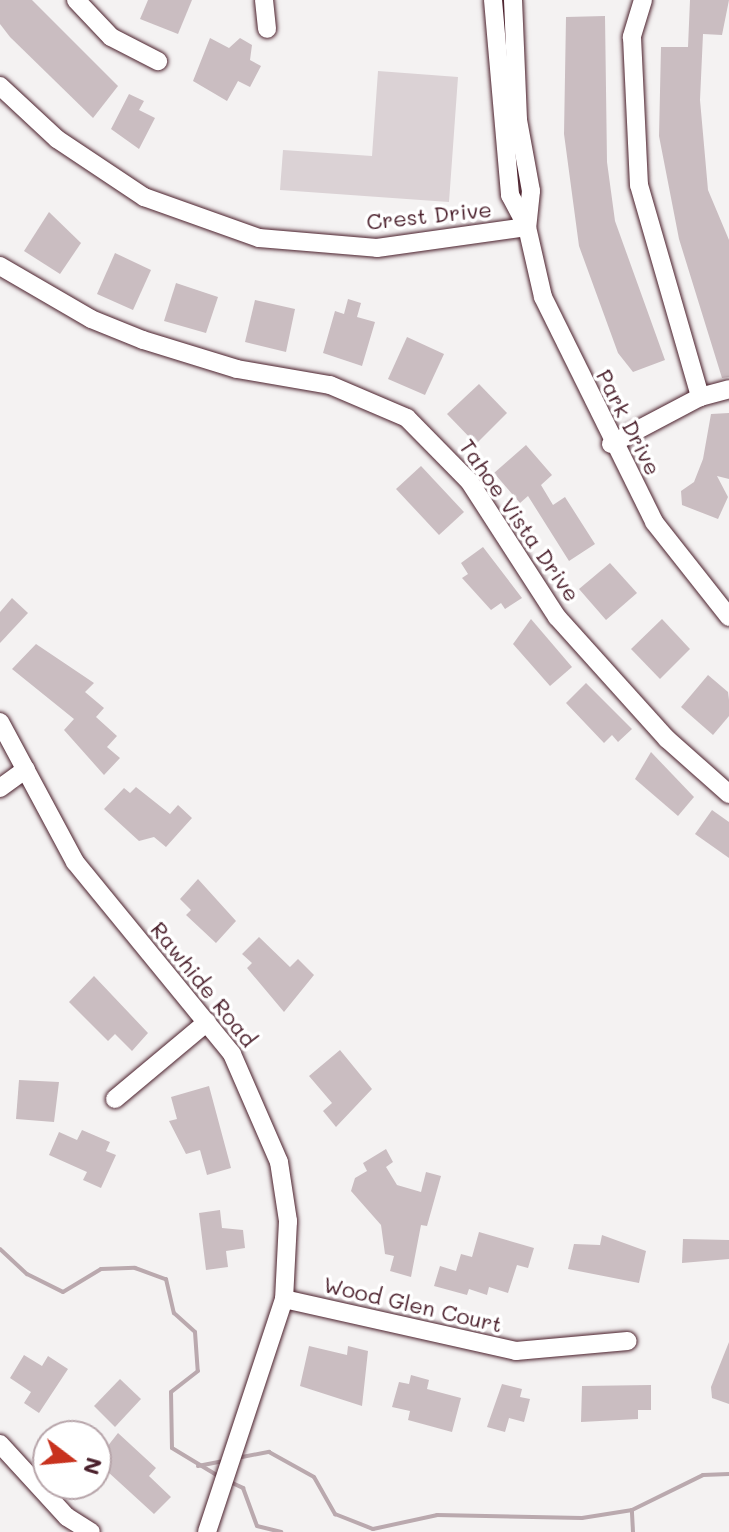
<!DOCTYPE html>
<style>
body{margin:0}
#map{position:relative;width:729px;height:1532px;overflow:hidden;background:#f4f2f2;font-family:Mali,sans-serif}
div>[style]{position:absolute}
.green>*{inset:0;background:#dbd2d5}
.stream>*{height:4px;margin:-2px;padding:0 2px;transform-origin:2px;border-radius:2px;background:#baa9ae}
.building>*{inset:0;background:#cabdc1}
.roads{filter:drop-shadow(0 0 2px #4a1f2b) drop-shadow(0 0 2px #4a1f2b)}
.minor>*{height:18px;margin:-9px;padding:0 9px;transform-origin:9px;border-radius:9px;background:#fff}
span{translate:-50% -50%;white-space:nowrap;text-align:center;line-height:1.15;-webkit-text-stroke:7px #fff;paint-order:stroke}
.street-label{font-size:22px;color:#4a1f2b}
.north{position:absolute;left:32px;top:1420px;width:80px;height:80px;box-sizing:border-box;background:#fff;border:2px solid #b7a5aa;border-radius:50%;rotate:106deg;font-size:22px;font-weight:700;line-height:32px;text-align:center;color:#4a1f2b}
.north::after{content:'';display:block;margin:auto;width:28px;height:36px;background:#c8321e;clip-path:polygon(50% 0,100% 100%,50% 72%,0 100%)}
</style>
<div id="map">
<div class="green">
<div style="clip-path:polygon(378px 71px,458px 77px,449px 202px,280px 190px,283px 150px,372px 156px)"></div>
</div>
<div class="stream">
<div style="left:0;top:1249px;width:37px;rotate:43deg"></div>
<div style="left:27px;top:1274px;width:40px;rotate:26.6deg"></div>
<div style="left:63px;top:1292px;width:44px;rotate:-31.2deg"></div>
<div style="left:101px;top:1269px;width:34px;rotate:-2deg"></div>
<div style="left:135px;top:1268px;width:33px;rotate:20deg"></div>
<div style="left:166px;top:1279px;width:35px;rotate:77deg"></div>
<div style="left:174px;top:1313px;width:28px;rotate:42deg"></div>
<div style="left:195px;top:1332px;width:39px;rotate:86deg"></div>
<div style="left:198px;top:1371px;width:34px;rotate:142deg"></div>
<div style="left:171px;top:1392px;width:56px;rotate:89deg"></div>
<div style="left:172px;top:1448px;width:56px;rotate:31.1deg"></div>
<div style="left:237px;top:1458px;width:33px;rotate:-11deg"></div>
<div style="left:269px;top:1452px;width:51px;rotate:29.1deg"></div>
<div style="left:314px;top:1477px;width:43px;rotate:60.4deg"></div>
<div style="left:335px;top:1514px;width:41px;rotate:21.5deg"></div>
<div style="left:373px;top:1529px;width:66px;rotate:-12.3deg"></div>
<div style="left:437px;top:1515px;width:145px;rotate:1.2deg"></div>
<div style="left:582px;top:1518px;width:51px;rotate:-9.1deg"></div>
<div style="left:198px;top:1466px;width:26px;rotate:-11deg"></div>
<div style="left:228px;top:1481px;width:17px;rotate:25deg"></div>
<div style="left:243px;top:1488px;width:40px;rotate:69.8deg"></div>
<div style="left:257px;top:1526px;width:25px;rotate:14deg"></div>
<div style="left:633px;top:1532px;width:22px;rotate:-93deg"></div>
<div style="left:632px;top:1510px;width:79px;rotate:-26.2deg"></div>
<div style="left:703px;top:1475px;width:26px;rotate:-2deg"></div>
</div>
<div class="building">
<div style="clip-path:polygon(0 0,32px 0,118px 86px,93px 118px,10px 37px,0 24px)"></div>
<div style="clip-path:polygon(148px 0,192px 0,178px 34px,140px 19px)"></div>
<div style="clip-path:polygon(690px 0,729px 0,722px 35px,703px 34px,700px 100px,708px 190px,729px 240px,729px 377px,722px 378px,679px 239px,659px 136px,661px 47px,688px 47px)"></div>
<div style="clip-path:polygon(605px 16px,607px 162px,615px 221px,665px 360px,633px 372px,618px 353px,579px 246px,564px 134px,566px 17px)"></div>
<div style="clip-path:polygon(210px 38px,229px 48px,240px 38px,252px 45px,250px 60px,261px 66px,250px 87px,238px 81px,227px 101px,193px 81px)"></div>
<div style="clip-path:polygon(129px 94px,144px 101px,139px 110px,155px 118px,139px 149px,111px 129px)"></div>
<div style="clip-path:polygon(49px 212px,81px 243px,60px 274px,24px 251px)"></div>
<div style="clip-path:polygon(115px 253px,151px 270px,133px 310px,97px 294px)"></div>
<div style="clip-path:polygon(176px 283px,218px 297px,206px 333px,164px 321px)"></div>
<div style="clip-path:polygon(348px 299px,361px 303px,357px 317px,375px 322px,362px 366px,323px 353px,335px 311px,344px 314px)"></div>
<div style="clip-path:polygon(255px 300px,295px 309px,286px 352px,245px 342px)"></div>
<div style="clip-path:polygon(407px 337px,444px 354px,425px 395px,388px 379px)"></div>
<div style="clip-path:polygon(479px 384px,507px 413px,476px 444px,447px 414px)"></div>
<div style="clip-path:polygon(729px 413px,729px 479px,717px 476px,728px 497px,718px 519px,682px 505px,681px 491px,694px 482px,703px 459px,711px 414px)"></div>
<div style="clip-path:polygon(526px 445px,552px 475px,541px 485px,553px 505px,565px 497px,595px 544px,569px 561px,528px 496px,520px 503px,494px 473px)"></div>
<div style="clip-path:polygon(421px 466px,464px 512px,439px 535px,396px 489px)"></div>
<div style="clip-path:polygon(483px 547px,522px 598px,505px 609px,501px 603px,491px 610px,462px 578px,468px 574px,461px 563px)"></div>
<div style="clip-path:polygon(610px 563px,637px 593px,606px 620px,579px 589px)"></div>
<div style="clip-path:polygon(12px 598px,28px 613px,0 643px,0 612px)"></div>
<div style="clip-path:polygon(531px 619px,572px 667px,550px 686px,513px 644px)"></div>
<div style="clip-path:polygon(662px 619px,690px 649px,660px 679px,631px 649px)"></div>
<div style="clip-path:polygon(36px 644px,94px 683px,85px 692px,104px 708px,96px 717px,117px 736px,107px 747px,120px 758px,104px 775px,64px 730px,74px 719px,12px 669px)"></div>
<div style="clip-path:polygon(708px 675px,728px 692px,729px 700px,729px 716px,713px 735px,681px 707px)"></div>
<div style="clip-path:polygon(586px 683px,632px 729px,618px 742px,612px 735px,604px 743px,566px 703px)"></div>
<div style="clip-path:polygon(651px 752px,694px 797px,678px 816px,635px 779px)"></div>
<div style="clip-path:polygon(136px 787px,170px 814px,178px 805px,192px 818px,166px 847px,154px 837px,139px 841px,104px 809px,124px 788px,130px 793px)"></div>
<div style="clip-path:polygon(712px 810px,729px 822px,729px 858px,695px 834px)"></div>
<div style="clip-path:polygon(198px 879px,236px 921px,216px 943px,186px 915px,191px 910px,180px 899px)"></div>
<div style="clip-path:polygon(259px 937px,290px 967px,298px 959px,314px 975px,284px 1012px,247px 968px,252px 963px,242px 954px)"></div>
<div style="clip-path:polygon(94px 976px,148px 1033px,132px 1051px,115px 1034px,108px 1041px,69px 1002px)"></div>
<div style="clip-path:polygon(340px 1050px,372px 1089px,336px 1127px,323px 1111px,332px 1103px,309px 1076px)"></div>
<div style="clip-path:polygon(19px 1080px,59px 1082px,54px 1122px,16px 1119px)"></div>
<div style="clip-path:polygon(209px 1086px,231px 1168px,207px 1175px,200px 1150px,186px 1154px,169px 1121px,177px 1119px,171px 1097px)"></div>
<div style="clip-path:polygon(82px 1130px,110px 1142px,106px 1151px,116px 1155px,101px 1188px,83px 1180px,87px 1172px,49px 1155px,59px 1132px,77px 1140px)"></div>
<div style="clip-path:polygon(386px 1149px,393px 1162px,386px 1167px,397px 1185px,421px 1192px,426px 1172px,441px 1176px,427px 1226px,421px 1225px,411px 1277px,390px 1271px,394px 1256px,385px 1254px,381px 1225px,351px 1191px,355px 1178px,367px 1171px,363px 1163px)"></div>
<div style="clip-path:polygon(220px 1210px,222px 1228px,243px 1230px,245px 1248px,226px 1251px,228px 1267px,206px 1270px,199px 1213px)"></div>
<div style="clip-path:polygon(479px 1232px,534px 1248px,528px 1268px,517px 1265px,508px 1293px,489px 1287px,487px 1295px,469px 1289px,467px 1295px,434px 1286px,440px 1266px,456px 1271px,461px 1254px,472px 1257px)"></div>
<div style="clip-path:polygon(602px 1235px,646px 1251px,639px 1283px,568px 1269px,574px 1244px,600px 1245px)"></div>
<div style="clip-path:polygon(683px 1239px,729px 1240px,729px 1259px,682px 1263px)"></div>
<div style="clip-path:polygon(729px 1342px,729px 1404px,712px 1398px,711px 1387px)"></div>
<div style="clip-path:polygon(309px 1346px,347px 1355px,348px 1346px,368px 1351px,362px 1406px,300px 1386px)"></div>
<div style="clip-path:polygon(24px 1355px,42px 1366px,48px 1356px,68px 1369px,39px 1413px,24px 1403px,31px 1392px,10px 1378px)"></div>
<div style="clip-path:polygon(411px 1375px,429px 1380px,427px 1389px,461px 1398px,452px 1432px,408px 1420px,410px 1411px,392px 1407px,399px 1382px,409px 1384px)"></div>
<div style="clip-path:polygon(120px 1379px,141px 1399px,115px 1427px,94px 1406px)"></div>
<div style="clip-path:polygon(502px 1384px,522px 1389px,520px 1397px,530px 1399px,524px 1422px,509px 1418px,505px 1432px,487px 1427px)"></div>
<div style="clip-path:polygon(651px 1385px,651px 1410px,638px 1410px,638px 1419px,581px 1422px,582px 1386px)"></div>
<div style="clip-path:polygon(118px 1433px,156px 1468px,149px 1476px,171px 1497px,154px 1514px,96px 1461px)"></div>
</div>
<div class="roads">
<div class="minor">
<div style="left:76px;top:0;width:51px;rotate:46.6deg"></div>
<div style="left:111px;top:37px;width:53px;rotate:27.1deg"></div>
<div style="left:264px;top:0;width:29px;rotate:84deg"></div>
<div style="left:493px;top:0;width:196px;rotate:85deg"></div>
<div style="left:510px;top:195px;width:36px;rotate:62deg"></div>
<div style="left:527px;top:227px;width:72px;rotate:77.1deg"></div>
<div style="left:543px;top:297px;width:251px;rotate:63.7deg"></div>
<div style="left:654px;top:522px;width:121px;rotate:51.7deg"></div>
<div style="left:513px;top:0;width:120px;rotate:87.6deg"></div>
<div style="left:518px;top:120px;width:72px;rotate:79.6deg"></div>
<div style="left:531px;top:191px;width:36px;rotate:96deg"></div>
<div style="left:643px;top:0;width:39px;rotate:107deg"></div>
<div style="left:632px;top:37px;width:148px;rotate:87.3deg"></div>
<div style="left:639px;top:185px;width:221px;rotate:73.9deg"></div>
<div style="left:0;top:86px;width:78px;rotate:42.9deg"></div>
<div style="left:57px;top:139px;width:105px;rotate:33.7deg"></div>
<div style="left:144px;top:197px;width:122px;rotate:19.6deg"></div>
<div style="left:259px;top:238px;width:118px;rotate:4.8deg"></div>
<div style="left:377px;top:248px;width:151px;rotate:-8deg"></div>
<div style="left:0;top:266px;width:105px;rotate:30.2deg"></div>
<div style="left:91px;top:319px;width:56px;rotate:22deg"></div>
<div style="left:143px;top:340px;width:98px;rotate:17.1deg"></div>
<div style="left:237px;top:369px;width:94px;rotate:9.8deg"></div>
<div style="left:330px;top:385px;width:84px;rotate:23.2deg"></div>
<div style="left:407px;top:418px;width:88px;rotate:45.5deg"></div>
<div style="left:469px;top:481px;width:162px;rotate:57.1deg"></div>
<div style="left:557px;top:617px;width:164px;rotate:48deg"></div>
<div style="left:667px;top:739px;width:83px;rotate:41.6deg"></div>
<div style="left:611px;top:444px;width:101px;rotate:-27.8deg"></div>
<div style="left:700px;top:397px;width:30px;rotate:-15deg"></div>
<div style="left:0;top:722px;width:159px;rotate:61.8deg"></div>
<div style="left:75px;top:862px;width:248px;rotate:50.7deg"></div>
<div style="left:232px;top:1054px;width:118px;rotate:66.5deg"></div>
<div style="left:279px;top:1162px;width:60px;rotate:81.3deg"></div>
<div style="left:288px;top:1221px;width:78px;rotate:92.9deg"></div>
<div style="left:284px;top:1299px;width:245px;rotate:108.3deg"></div>
<div style="left:0;top:788px;width:32px;rotate:-36deg"></div>
<div style="left:115px;top:1099px;width:120px;rotate:-39.9deg"></div>
<div style="left:284px;top:1299px;width:238px;rotate:12.6deg"></div>
<div style="left:516px;top:1351px;width:112px;rotate:-5.1deg"></div>
<div style="left:0;top:1444px;width:99px;rotate:47.5deg"></div>
<div style="left:67px;top:1517px;width:28px;rotate:32deg"></div>
</div>
</div>
<div class="street-label">
<span style="left:429px;top:215px;rotate:-6deg">Crest Drive</span>
<span style="left:629px;top:422px;rotate:63deg">Park Drive</span>
<span style="left:520px;top:520px;rotate:55deg">Tahoe Vista Drive</span>
<span style="left:204px;top:984px;rotate:51deg">Rawhide Road</span>
<span style="left:413px;top:1304px;rotate:13deg">Wood Glen Court</span>
</div>
<div class="north">N</div>
</div>
